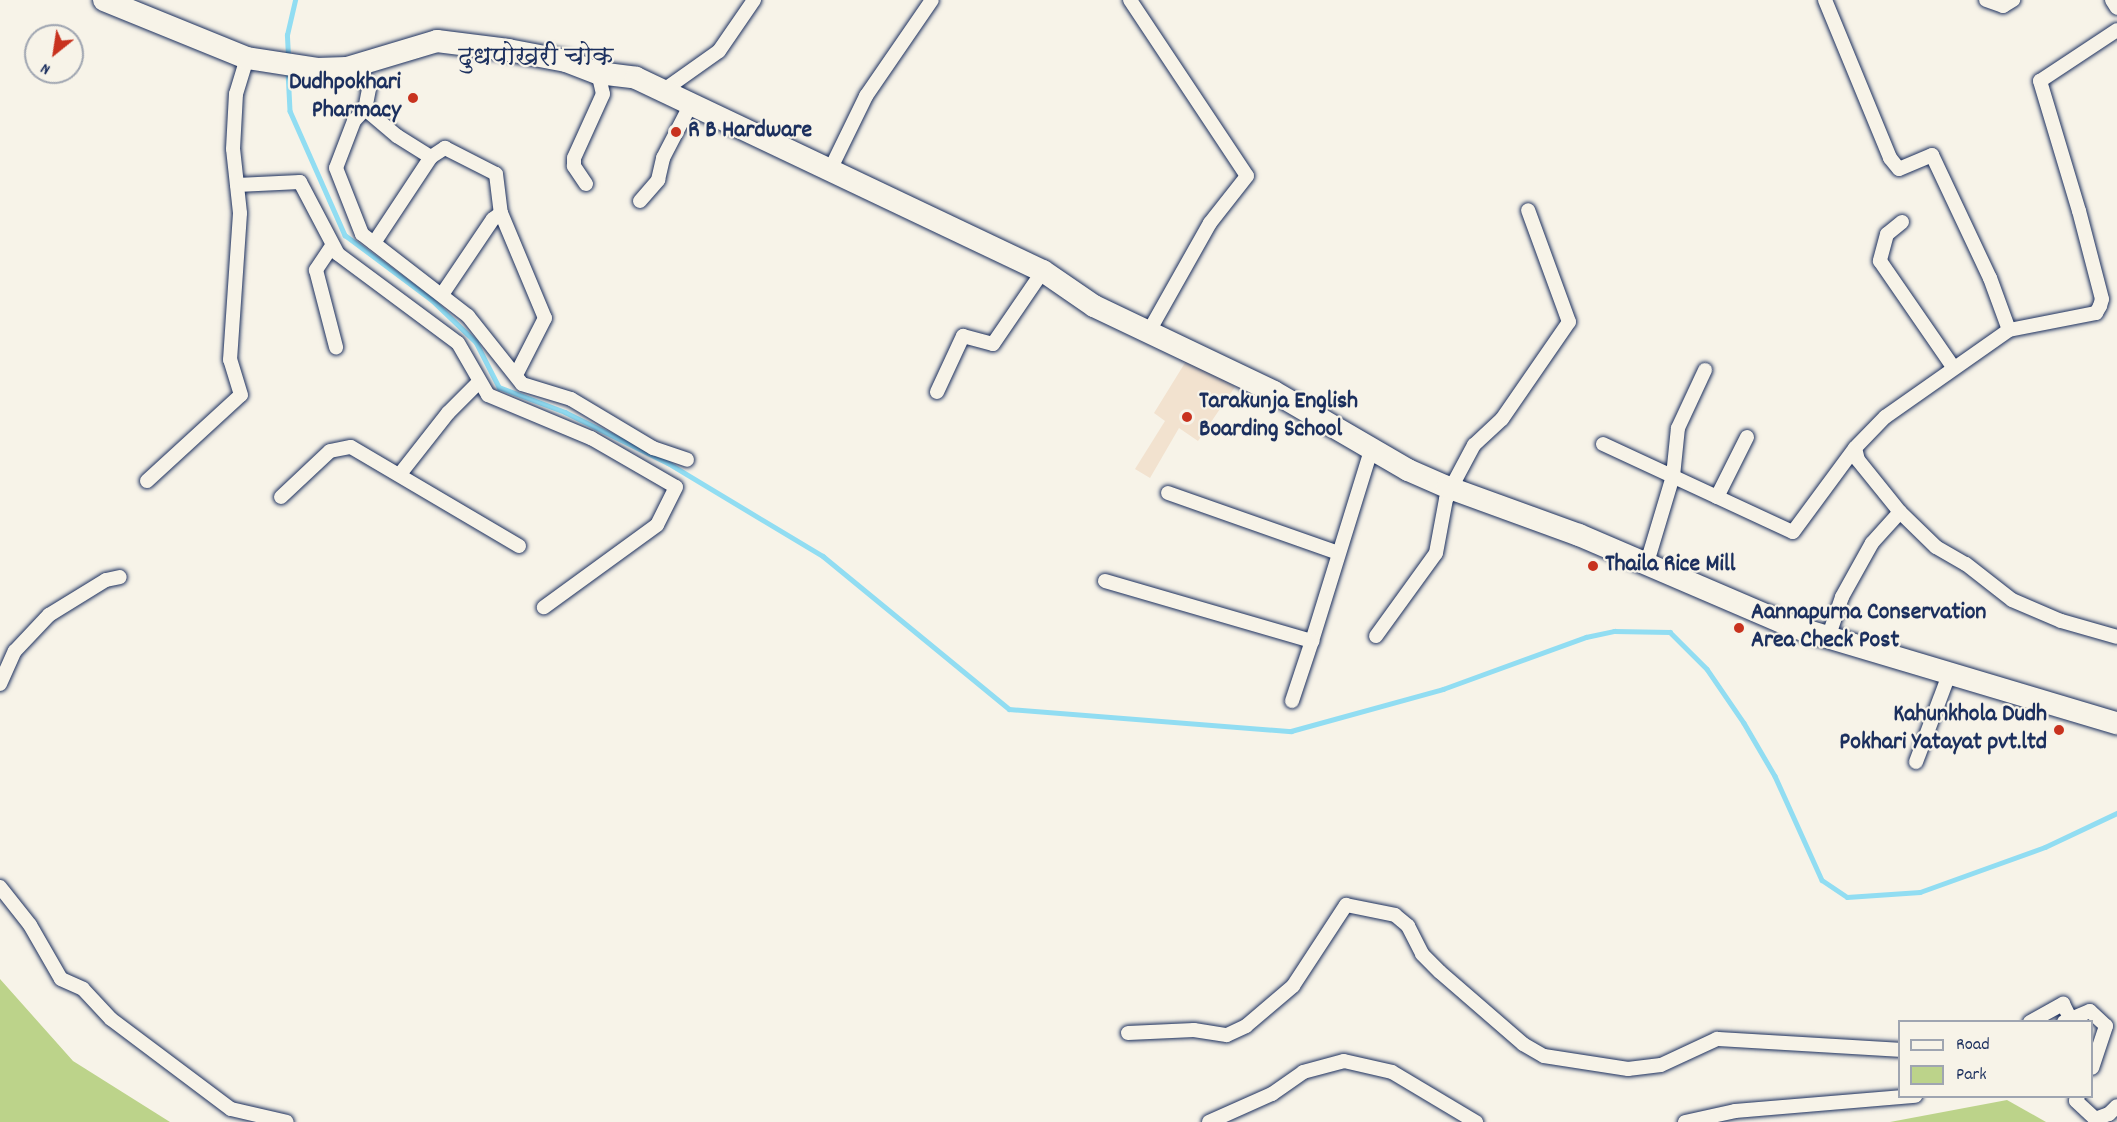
<!DOCTYPE html>
<meta charset="utf-8">
<style>
body{margin:0}
#map{position:relative;width:2117px;height:1122px;overflow:hidden;background:#f7f3e8;font-family:Dekko,"Playpen Sans Deva",sans-serif}
div>[style]{position:absolute}
.built>*{inset:0;background:#f2e2cf}
.green>*{inset:0;background:#bcd38a}
.stream>*{height:4.5px;margin:-2.25px;padding:0 2.25px;transform-origin:2.25px;border-radius:2.25px;background:#91ddf2}
.roads{filter:drop-shadow(0 0 2px #1b2f5e) drop-shadow(0 0 2px #1b2f5e)}
.street>*{height:14px;margin:-7px;padding:0 7px;transform-origin:7px;border-radius:7px;background:#f7f3e8}
.primary>*{height:22px;margin:-11px;padding:0 11px;transform-origin:11px;border-radius:11px;background:#f7f3e8}
.dots>*{width:16px;height:16px;translate:-50% -50%;box-sizing:border-box;border:3px solid #f7f3e8;border-radius:50%}
span{translate:-50% -50%;white-space:nowrap;text-align:center;line-height:1.15;-webkit-text-stroke:4.5px #f7f3e8;paint-order:stroke}
.poi-label{font-size:24px;color:#1b2f5e;font-weight:700}
.right{translate:-100% -50%;text-align:right}
.left{translate:0 -50%;text-align:left}
.neighbourhood-label{font-size:26px;color:#1b2f5e}
.legend{position:absolute;left:1898px;top:1020px;width:195px;height:78px;box-sizing:border-box;background:#f7f3e8;border:2px solid #9fa5b1;margin:0;padding:8px 10px;list-style:none;font-size:18px;color:#1b2f5e}
.legend li{display:flex;align-items:center;gap:12px;height:30px}
.legend b{width:30px;border:2px solid #9fa5b1}
.north{position:absolute;left:24px;top:24px;width:60px;height:60px;box-sizing:border-box;background:#f7f3e8;border:2px solid #9fa5b1;border-radius:50%;rotate:210deg;font-size:16px;font-weight:700;line-height:24px;text-align:center;color:#1b2f5e}
.north::after{content:'';display:block;margin:auto;width:21px;height:27px;background:#c8321e;clip-path:polygon(50% 0,100% 100%,50% 72%,0 100%)}
</style>
<div id="map">
<div class="built">
<div style="clip-path:polygon(1188px 358px,1235px 387px,1198px 441px,1179px 428px,1150px 478px,1135px 469px,1165px 421px,1154px 413px)"></div>
</div>
<div class="green">
<div style="clip-path:polygon(0 979px,73px 1061px,170px 1122px,0 1122px)"></div>
<div style="clip-path:polygon(2007px 1100px,2046px 1122px,1890px 1122px)"></div>
</div>
<div class="stream">
<div style="left:288px;top:56px;width:21px;rotate:-93deg"></div>
<div style="left:287px;top:35px;width:36px;rotate:-77deg"></div>
<div style="left:288px;top:71px;width:40px;rotate:87.1deg"></div>
<div style="left:290px;top:111px;width:136px;rotate:66.1deg"></div>
<div style="left:345px;top:235px;width:109px;rotate:36.8deg"></div>
<div style="left:432px;top:300px;width:61px;rotate:43.7deg"></div>
<div style="left:476px;top:342px;width:51px;rotate:62.9deg"></div>
<div style="left:499px;top:387px;width:71px;rotate:20.7deg"></div>
<div style="left:565px;top:412px;width:115px;rotate:26.3deg"></div>
<div style="left:668px;top:463px;width:181px;rotate:31deg"></div>
<div style="left:823px;top:556px;width:241px;rotate:39.4deg"></div>
<div style="left:1009px;top:709px;width:283px;rotate:4.5deg"></div>
<div style="left:1291px;top:731px;width:158px;rotate:-15.4deg"></div>
<div style="left:1443px;top:689px;width:152px;rotate:-20deg"></div>
<div style="left:1586px;top:637px;width:29px;rotate:-12deg"></div>
<div style="left:1614px;top:631px;width:56px;rotate:1deg"></div>
<div style="left:1670px;top:632px;width:52px;rotate:45deg"></div>
<div style="left:1707px;top:669px;width:65px;rotate:55.6deg"></div>
<div style="left:1744px;top:723px;width:61px;rotate:59.7deg"></div>
<div style="left:1775px;top:776px;width:114px;rotate:65.7deg"></div>
<div style="left:1822px;top:880px;width:30px;rotate:34deg"></div>
<div style="left:1847px;top:897px;width:73px;rotate:-3.9deg"></div>
<div style="left:1920px;top:892px;width:133px;rotate:-19.8deg"></div>
<div style="left:2045px;top:847px;width:80px;rotate:-25.3deg"></div>
</div>
<div class="roads">
<div class="street">
<div style="left:1130px;top:0;width:211px;rotate:56.4deg"></div>
<div style="left:1247px;top:176px;width:60px;rotate:128.2deg"></div>
<div style="left:1210px;top:223px;width:126px;rotate:119.4deg"></div>
<div style="left:1825px;top:0;width:171px;rotate:67.6deg"></div>
<div style="left:1890px;top:158px;width:14px;rotate:51deg"></div>
<div style="left:1899px;top:169px;width:36px;rotate:-23deg"></div>
<div style="left:1932px;top:155px;width:136px;rotate:64.8deg"></div>
<div style="left:1990px;top:278px;width:55px;rotate:69.9deg"></div>
<div style="left:2009px;top:330px;width:151px;rotate:144.9deg"></div>
<div style="left:1885px;top:417px;width:43px;rotate:134.1deg"></div>
<div style="left:1855px;top:448px;width:12px;rotate:76deg"></div>
<div style="left:1858px;top:460px;width:67px;rotate:51.1deg"></div>
<div style="left:1900px;top:512px;width:42px;rotate:132.1deg"></div>
<div style="left:1872px;top:543px;width:62px;rotate:119.1deg"></div>
<div style="left:1842px;top:597px;width:43px;rotate:108.9deg"></div>
<div style="left:1986px;top:0;width:18px;rotate:19deg"></div>
<div style="left:2003px;top:6px;width:12px;rotate:-31deg"></div>
<div style="left:2112px;top:0;width:9px;rotate:58deg"></div>
<div style="left:358px;top:66px;width:25px;rotate:64deg"></div>
<div style="left:369px;top:89px;width:20px;rotate:101deg"></div>
<div style="left:365px;top:109px;width:42px;rotate:40.2deg"></div>
<div style="left:397px;top:136px;width:40px;rotate:32deg"></div>
<div style="left:431px;top:157px;width:17px;rotate:-33deg"></div>
<div style="left:445px;top:148px;width:57px;rotate:27deg"></div>
<div style="left:496px;top:174px;width:39px;rotate:83deg"></div>
<div style="left:501px;top:213px;width:114px;rotate:67.3deg"></div>
<div style="left:545px;top:318px;width:64px;rotate:117deg"></div>
<div style="left:664px;top:90px;width:67px;rotate:-35.3deg"></div>
<div style="left:719px;top:51px;width:62px;rotate:-55.5deg"></div>
<div style="left:365px;top:109px;width:16px;rotate:133deg"></div>
<div style="left:354px;top:121px;width:50px;rotate:111deg"></div>
<div style="left:336px;top:168px;width:71px;rotate:68.5deg"></div>
<div style="left:362px;top:234px;width:134px;rotate:37.7deg"></div>
<div style="left:468px;top:316px;width:87px;rotate:51.5deg"></div>
<div style="left:522px;top:384px;width:51px;rotate:17deg"></div>
<div style="left:571px;top:399px;width:96px;rotate:30.9deg"></div>
<div style="left:653px;top:448px;width:36px;rotate:19deg"></div>
<div style="left:829px;top:172px;width:85px;rotate:-64deg"></div>
<div style="left:866px;top:96px;width:116px;rotate:-55.5deg"></div>
<div style="left:586px;top:184px;width:22px;rotate:-124deg"></div>
<div style="left:574px;top:166px;width:8px;rotate:-90deg"></div>
<div style="left:574px;top:158px;width:70px;rotate:-65.6deg"></div>
<div style="left:603px;top:94px;width:22px;rotate:-103deg"></div>
<div style="left:237px;top:185px;width:63px;rotate:-2.7deg"></div>
<div style="left:300px;top:182px;width:81px;rotate:62.2deg"></div>
<div style="left:338px;top:254px;width:149px;rotate:36.6deg"></div>
<div style="left:458px;top:343px;width:60px;rotate:60deg"></div>
<div style="left:488px;top:395px;width:112px;rotate:22.7deg"></div>
<div style="left:591px;top:438px;width:98px;rotate:30deg"></div>
<div style="left:676px;top:487px;width:42px;rotate:116.6deg"></div>
<div style="left:657px;top:525px;width:140px;rotate:144deg"></div>
<div style="left:640px;top:201px;width:28px;rotate:-49deg"></div>
<div style="left:658px;top:180px;width:23px;rotate:-77deg"></div>
<div style="left:663px;top:158px;width:61px;rotate:-62.6deg"></div>
<div style="left:1902px;top:222px;width:19px;rotate:141deg"></div>
<div style="left:1887px;top:234px;width:28px;rotate:105deg"></div>
<div style="left:1880px;top:261px;width:129px;rotate:55.4deg"></div>
<div style="left:374px;top:243px;width:103px;rotate:-56.5deg"></div>
<div style="left:332px;top:246px;width:29px;rotate:124deg"></div>
<div style="left:316px;top:270px;width:80px;rotate:75.4deg"></div>
<div style="left:443px;top:293px;width:89px;rotate:-56deg"></div>
<div style="left:493px;top:219px;width:10px;rotate:-37deg"></div>
<div style="left:2009px;top:330px;width:89px;rotate:-11.1deg"></div>
<div style="left:2096px;top:313px;width:8px;rotate:-60deg"></div>
<div style="left:2100px;top:306px;width:7px;rotate:-74deg"></div>
<div style="left:2102px;top:299px;width:91px;rotate:-104.6deg"></div>
<div style="left:2079px;top:211px;width:136px;rotate:-106.7deg"></div>
<div style="left:2040px;top:81px;width:92px;rotate:-33.5deg"></div>
<div style="left:937px;top:392px;width:62px;rotate:-65.1deg"></div>
<div style="left:963px;top:336px;width:31px;rotate:15deg"></div>
<div style="left:993px;top:344px;width:88px;rotate:-55.6deg"></div>
<div style="left:1603px;top:444px;width:209px;rotate:24.9deg"></div>
<div style="left:1793px;top:532px;width:104px;rotate:-53.6deg"></div>
<div style="left:400px;top:474px;width:78px;rotate:-51.8deg"></div>
<div style="left:448px;top:413px;width:42px;rotate:-45deg"></div>
<div style="left:147px;top:481px;width:127px;rotate:-42.5deg"></div>
<div style="left:241px;top:395px;width:37px;rotate:-107deg"></div>
<div style="left:230px;top:360px;width:147px;rotate:-86.1deg"></div>
<div style="left:240px;top:213px;width:64px;rotate:-96.2deg"></div>
<div style="left:233px;top:149px;width:55px;rotate:-86.9deg"></div>
<div style="left:236px;top:94px;width:38px;rotate:-73deg"></div>
<div style="left:1451px;top:488px;width:49px;rotate:-61.9deg"></div>
<div style="left:1474px;top:445px;width:38px;rotate:-43deg"></div>
<div style="left:1502px;top:419px;width:118px;rotate:-55.4deg"></div>
<div style="left:1569px;top:322px;width:119px;rotate:-110.1deg"></div>
<div style="left:1168px;top:493px;width:178px;rotate:19.4deg"></div>
<div style="left:281px;top:497px;width:67px;rotate:-43.2deg"></div>
<div style="left:330px;top:451px;width:21px;rotate:-11deg"></div>
<div style="left:351px;top:447px;width:195px;rotate:30.5deg"></div>
<div style="left:1717px;top:497px;width:67px;rotate:-63.4deg"></div>
<div style="left:1900px;top:512px;width:50px;rotate:44.2deg"></div>
<div style="left:1936px;top:547px;width:34px;rotate:30deg"></div>
<div style="left:1966px;top:564px;width:58px;rotate:38deg"></div>
<div style="left:2012px;top:600px;width:53px;rotate:23.2deg"></div>
<div style="left:2061px;top:621px;width:58px;rotate:15.9deg"></div>
<div style="left:1646px;top:566px;width:94px;rotate:-73.3deg"></div>
<div style="left:1673px;top:476px;width:48px;rotate:-84.1deg"></div>
<div style="left:1678px;top:428px;width:64px;rotate:-65deg"></div>
<div style="left:1105px;top:581px;width:216px;rotate:16.2deg"></div>
<div style="left:1312px;top:641px;width:203px;rotate:-72.8deg"></div>
<div style="left:1376px;top:636px;width:102px;rotate:-54.1deg"></div>
<div style="left:1436px;top:553px;width:55px;rotate:-79.5deg"></div>
<div style="left:1446px;top:499px;width:12px;rotate:-55deg"></div>
<div style="left:0;top:684px;width:36px;rotate:-66deg"></div>
<div style="left:15px;top:651px;width:50px;rotate:-46.6deg"></div>
<div style="left:49px;top:615px;width:67px;rotate:-31.6deg"></div>
<div style="left:106px;top:580px;width:14px;rotate:-12deg"></div>
<div style="left:1292px;top:701px;width:63px;rotate:-71.6deg"></div>
<div style="left:1916px;top:762px;width:96px;rotate:-69.3deg"></div>
<div style="left:0;top:887px;width:48px;rotate:51.7deg"></div>
<div style="left:30px;top:925px;width:62px;rotate:60.1deg"></div>
<div style="left:61px;top:979px;width:24px;rotate:24deg"></div>
<div style="left:83px;top:989px;width:41px;rotate:47deg"></div>
<div style="left:111px;top:1019px;width:150px;rotate:36.9deg"></div>
<div style="left:231px;top:1109px;width:57px;rotate:13.1deg"></div>
<div style="left:2030px;top:1022px;width:38px;rotate:-29deg"></div>
<div style="left:2063px;top:1004px;width:13px;rotate:63deg"></div>
<div style="left:2064px;top:1022px;width:28px;rotate:-23deg"></div>
<div style="left:2090px;top:1011px;width:22px;rotate:43deg"></div>
<div style="left:2106px;top:1026px;width:44px;rotate:108.4deg"></div>
<div style="left:1128px;top:1033px;width:66px;rotate:-2.6deg"></div>
<div style="left:1194px;top:1030px;width:33px;rotate:9deg"></div>
<div style="left:1227px;top:1035px;width:21px;rotate:-25deg"></div>
<div style="left:1246px;top:1026px;width:62px;rotate:-40.4deg"></div>
<div style="left:1293px;top:986px;width:97px;rotate:-56.8deg"></div>
<div style="left:1346px;top:905px;width:50px;rotate:11.5deg"></div>
<div style="left:1395px;top:915px;width:17px;rotate:40deg"></div>
<div style="left:1408px;top:926px;width:31px;rotate:63deg"></div>
<div style="left:1422px;top:954px;width:25px;rotate:45deg"></div>
<div style="left:1440px;top:972px;width:110px;rotate:40.9deg"></div>
<div style="left:1523px;top:1044px;width:24px;rotate:30deg"></div>
<div style="left:1544px;top:1056px;width:85px;rotate:8.8deg"></div>
<div style="left:1628px;top:1069px;width:33px;rotate:-7deg"></div>
<div style="left:1661px;top:1065px;width:62px;rotate:-24.9deg"></div>
<div style="left:1717px;top:1039px;width:183px;rotate:3.4deg"></div>
<div style="left:2078px;top:1096px;width:5px;rotate:112deg"></div>
<div style="left:2076px;top:1101px;width:26px;rotate:43deg"></div>
<div style="left:2095px;top:1119px;width:15px;rotate:-20deg"></div>
<div style="left:2109px;top:1114px;width:11px;rotate:-45deg"></div>
<div style="left:1209px;top:1122px;width:69px;rotate:-24deg"></div>
<div style="left:1272px;top:1094px;width:38px;rotate:-35deg"></div>
<div style="left:1303px;top:1072px;width:42px;rotate:-15deg"></div>
<div style="left:1344px;top:1061px;width:49px;rotate:12.9deg"></div>
<div style="left:1392px;top:1072px;width:98px;rotate:30.8deg"></div>
<div style="left:1685px;top:1122px;width:51px;rotate:-12.4deg"></div>
<div style="left:1735px;top:1111px;width:181px;rotate:-4.8deg"></div>
</div>
<div class="primary">
<div style="left:104px;top:0;width:154px;rotate:22.1deg"></div>
<div style="left:247px;top:58px;width:71px;rotate:8.9deg"></div>
<div style="left:317px;top:69px;width:30px;rotate:-2deg"></div>
<div style="left:347px;top:68px;width:94px;rotate:-16.7deg"></div>
<div style="left:437px;top:41px;width:72px;rotate:7.2deg"></div>
<div style="left:508px;top:50px;width:59px;rotate:10.7deg"></div>
<div style="left:566px;top:61px;width:34px;rotate:21deg"></div>
<div style="left:598px;top:73px;width:38px;rotate:7deg"></div>
<div style="left:636px;top:78px;width:450px;rotate:25.4deg"></div>
<div style="left:1043px;top:271px;width:62px;rotate:34.5deg"></div>
<div style="left:1094px;top:306px;width:199px;rotate:25.5deg"></div>
<div style="left:1274px;top:392px;width:155px;rotate:30.2deg"></div>
<div style="left:1408px;top:470px;width:43px;rotate:23.6deg"></div>
<div style="left:1447px;top:487px;width:140px;rotate:20deg"></div>
<div style="left:1579px;top:535px;width:234px;rotate:23.2deg"></div>
<div style="left:1794px;top:627px;width:337px;rotate:16.6deg"></div>
</div>
</div>
<div class="dots">
<div style="left:413px;top:98px;background:#c8321e"></div>
<div style="left:676px;top:132px;background:#c8321e"></div>
<div style="left:1187px;top:417px;background:#c8321e"></div>
<div style="left:1593px;top:566px;background:#c8321e"></div>
<div style="left:1739px;top:628px;background:#c8321e"></div>
<div style="left:2059px;top:730px;background:#c8321e"></div>
</div>
<div class="poi-label">
<span class="right" style="left:401px;top:98px">Dudhpokhari<br>Pharmacy</span>
<span class="left" style="left:688px;top:132px">R B Hardware</span>
<span class="left" style="left:1199px;top:417px">Tarakunja English<br>Boarding School</span>
<span class="left" style="left:1605px;top:566px">Thaila Rice Mill</span>
<span class="left" style="left:1751px;top:628px">Aannapurna Conservation<br>Area Check Post</span>
<span class="right" style="left:2047px;top:730px">Kahunkhola Dudh<br>Pokhari Yatayat pvt.ltd</span>
</div>
<div class="neighbourhood-label">
<span style="left:536px;top:59px">दुधपोखरी चोक</span>
</div>
<ul class="legend">
<li><b style="height:8px;background:#f7f3e8"></b>Road</li>
<li><b style="height:16px;background:#bcd38a"></b>Park</li>
</ul>
<div class="north">N</div>
</div>
